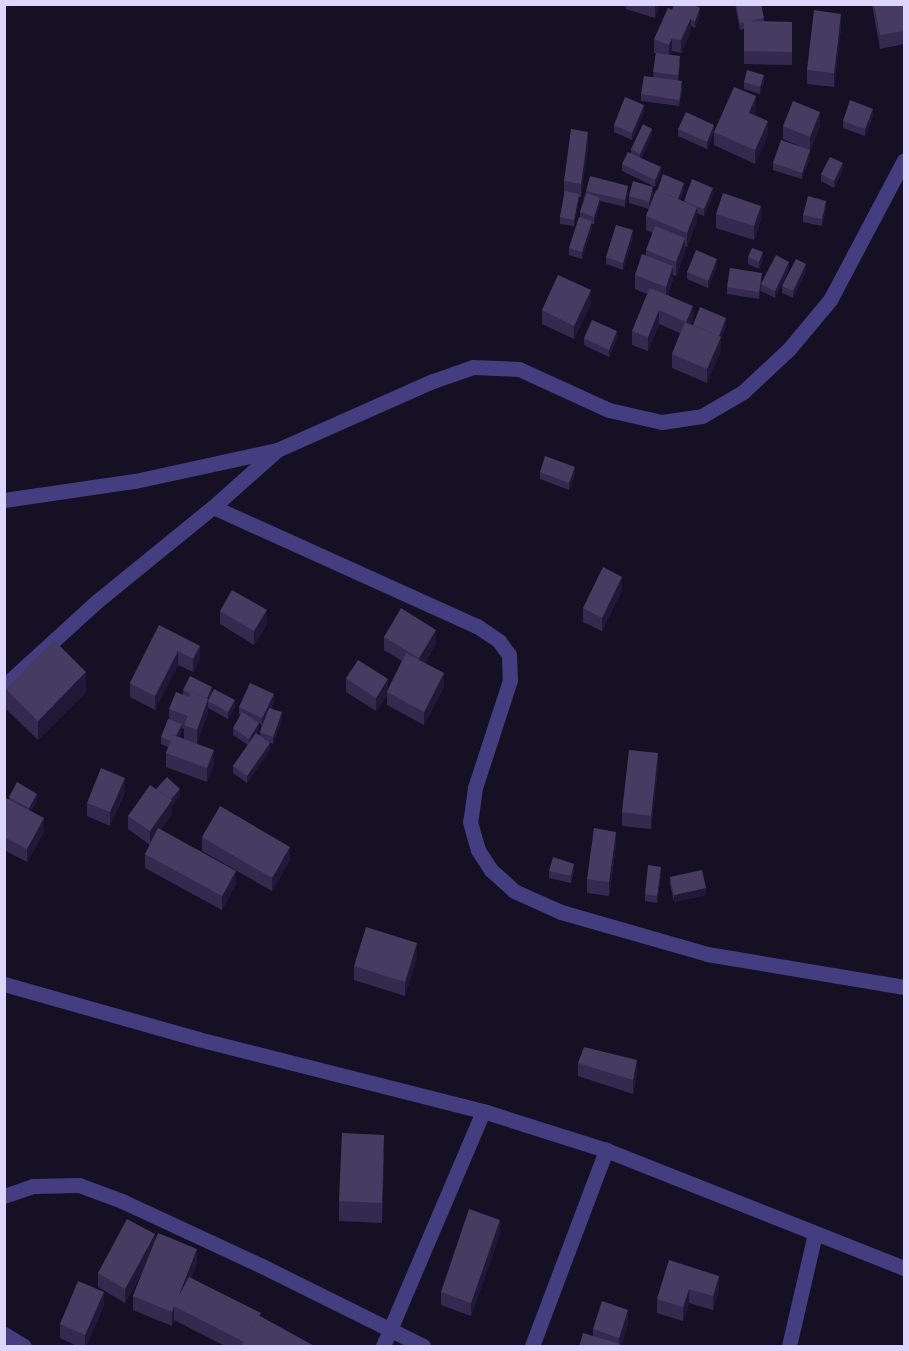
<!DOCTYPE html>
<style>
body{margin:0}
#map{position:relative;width:909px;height:1351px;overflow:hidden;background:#151024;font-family:"PT Sans",sans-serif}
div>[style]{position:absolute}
.minor>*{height:15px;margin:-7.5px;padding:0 7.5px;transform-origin:7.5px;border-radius:7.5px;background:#443e80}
.wall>*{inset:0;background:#342a50}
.shaded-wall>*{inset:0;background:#201837}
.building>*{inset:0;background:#463c62}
span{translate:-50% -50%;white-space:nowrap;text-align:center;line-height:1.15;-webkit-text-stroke:6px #151024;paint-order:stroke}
.frame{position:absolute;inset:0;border:6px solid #dcd6fc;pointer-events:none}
</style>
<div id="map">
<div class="minor">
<div style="left:4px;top:500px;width:132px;rotate:-8.3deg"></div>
<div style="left:135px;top:481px;width:145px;rotate:-12.3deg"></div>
<div style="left:277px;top:450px;width:171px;rotate:-23.9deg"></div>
<div style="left:433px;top:381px;width:42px;rotate:-19.3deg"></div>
<div style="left:473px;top:367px;width:46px;rotate:2.5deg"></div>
<div style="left:519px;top:369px;width:99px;rotate:24.5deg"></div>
<div style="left:609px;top:410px;width:54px;rotate:12.8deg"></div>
<div style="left:662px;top:422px;width:40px;rotate:-8.5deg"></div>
<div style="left:702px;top:416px;width:48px;rotate:-30.3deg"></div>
<div style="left:743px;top:392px;width:63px;rotate:-43.1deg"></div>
<div style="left:789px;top:349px;width:64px;rotate:-50.1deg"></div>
<div style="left:830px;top:300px;width:158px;rotate:-62.1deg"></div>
<div style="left:213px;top:507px;width:290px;rotate:24.3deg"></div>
<div style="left:477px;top:626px;width:27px;rotate:34deg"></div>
<div style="left:499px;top:641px;width:17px;rotate:54deg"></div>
<div style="left:509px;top:655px;width:25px;rotate:88deg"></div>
<div style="left:510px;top:680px;width:114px;rotate:108deg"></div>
<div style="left:475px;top:788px;width:34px;rotate:98deg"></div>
<div style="left:470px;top:822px;width:29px;rotate:74deg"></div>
<div style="left:478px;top:850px;width:24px;rotate:57deg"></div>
<div style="left:491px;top:870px;width:31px;rotate:42deg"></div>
<div style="left:514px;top:891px;width:51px;rotate:24.1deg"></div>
<div style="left:561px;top:912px;width:152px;rotate:16deg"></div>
<div style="left:707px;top:954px;width:200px;rotate:9.5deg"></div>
<div style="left:4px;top:686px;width:125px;rotate:-42.4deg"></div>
<div style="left:96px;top:602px;width:151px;rotate:-39.1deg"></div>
<div style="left:213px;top:507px;width:86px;rotate:-41.7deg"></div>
<div style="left:4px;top:984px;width:202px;rotate:15.8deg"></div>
<div style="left:198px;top:1039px;width:294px;rotate:14.2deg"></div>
<div style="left:483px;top:1111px;width:129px;rotate:17.6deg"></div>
<div style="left:606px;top:1150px;width:321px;rotate:21.6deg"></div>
<div style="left:4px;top:1196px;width:31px;rotate:-19deg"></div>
<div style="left:33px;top:1186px;width:46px;rotate:-1.2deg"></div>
<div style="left:79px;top:1185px;width:46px;rotate:20.4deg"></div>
<div style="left:122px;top:1201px;width:154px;rotate:24.9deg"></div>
<div style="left:262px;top:1266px;width:180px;rotate:26.4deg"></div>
<div style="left:4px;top:1334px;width:23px;rotate:31deg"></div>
<div style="left:383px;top:1346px;width:255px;rotate:-66.9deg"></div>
<div style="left:532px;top:1346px;width:210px;rotate:-69.3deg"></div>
<div style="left:789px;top:1346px;width:116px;rotate:-77deg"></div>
</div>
<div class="wall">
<div style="clip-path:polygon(626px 4px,660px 4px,655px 18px,626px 9px)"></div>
<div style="clip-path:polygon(735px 4px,761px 4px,764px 21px,792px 22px,792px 65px,744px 64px,744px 29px,740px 30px)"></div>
<div style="clip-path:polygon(872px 4px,904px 4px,904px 44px,880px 49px)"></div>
<div style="clip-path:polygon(672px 10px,700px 15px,695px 28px,691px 26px,691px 32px,681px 53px,672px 51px,670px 55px,680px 63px,678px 81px,682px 88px,679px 106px,641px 101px,641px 94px,653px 77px,656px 53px,654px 53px,654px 39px)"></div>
<div style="clip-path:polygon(841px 27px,834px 87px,807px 84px,807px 70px)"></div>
<div style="clip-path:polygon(744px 82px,764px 82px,760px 94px,744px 89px)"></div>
<div style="clip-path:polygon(756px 110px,754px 115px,768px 135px,755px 164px,714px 145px,714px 132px)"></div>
<div style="clip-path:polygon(644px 112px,632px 140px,614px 132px,614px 125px)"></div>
<div style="clip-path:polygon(873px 116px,865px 136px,843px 128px,843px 121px)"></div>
<div style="clip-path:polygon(783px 126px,820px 126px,810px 151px,810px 157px,802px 179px,773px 170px,773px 163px,799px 146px,783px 139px)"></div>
<div style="clip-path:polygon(678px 129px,714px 132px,707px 149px,678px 136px)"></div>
<div style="clip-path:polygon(652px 136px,641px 158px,661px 174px,655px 187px,622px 171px,622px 164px,631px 153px,631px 149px)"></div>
<div style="clip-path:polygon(588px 145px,581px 197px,579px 197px,574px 226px,560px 224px,560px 217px,564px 194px,564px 181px)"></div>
<div style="clip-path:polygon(843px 170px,834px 188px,821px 181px,821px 174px)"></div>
<div style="clip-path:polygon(684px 190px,680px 200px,684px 202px,713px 195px,704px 216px,697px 213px,697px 221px,687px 247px,685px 246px,685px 252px,676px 276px,673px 275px,673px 279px,668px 295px,693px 319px,691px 325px,726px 325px,721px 338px,721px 350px,707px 383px,672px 368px,672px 354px,680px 333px,659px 324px,648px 351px,632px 345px,632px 331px,647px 294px,635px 289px,635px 275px,646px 256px,646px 250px,653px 233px,646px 230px,646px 216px,649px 209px,629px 203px,629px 196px,653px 194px,649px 207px)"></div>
<div style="clip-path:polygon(586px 191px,628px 193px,625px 207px,600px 201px,600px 204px,594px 224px,592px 224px,592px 228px,582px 259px,569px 255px,569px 248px,580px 217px,580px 212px)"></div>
<div style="clip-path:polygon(826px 208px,822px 226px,803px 222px,803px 215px)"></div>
<div style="clip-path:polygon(716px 214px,761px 219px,754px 240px,716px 228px)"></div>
<div style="clip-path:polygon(633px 237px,623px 270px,606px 264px,606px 257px)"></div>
<div style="clip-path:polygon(748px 257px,763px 259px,759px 269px,748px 264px)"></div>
<div style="clip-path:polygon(717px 266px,708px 288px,687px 279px,687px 272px)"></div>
<div style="clip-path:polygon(789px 269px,775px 298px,761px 291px,761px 284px)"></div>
<div style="clip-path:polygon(806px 271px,793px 298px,782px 293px,782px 286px)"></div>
<div style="clip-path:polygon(762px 280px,759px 299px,727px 294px,727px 287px)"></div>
<div style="clip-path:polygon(591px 304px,574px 339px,542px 324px,542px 310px)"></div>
<div style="clip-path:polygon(584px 338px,617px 338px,609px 357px,584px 345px)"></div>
<div style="clip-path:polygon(540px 472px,575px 473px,569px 490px,540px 479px)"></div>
<div style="clip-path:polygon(622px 590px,602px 631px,583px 622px,583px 608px)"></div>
<div style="clip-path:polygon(220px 611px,267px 624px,254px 645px,220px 624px)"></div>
<div style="clip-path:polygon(159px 625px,200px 659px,193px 672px,178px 665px,155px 710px,130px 697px,130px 683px)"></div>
<div style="clip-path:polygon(384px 637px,436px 643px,425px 663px,444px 687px,424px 725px,387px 705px,387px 695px,376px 711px,346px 692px,346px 678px,388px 689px,402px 661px,384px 650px)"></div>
<div style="clip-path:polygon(6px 689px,86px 692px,38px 740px,6px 709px)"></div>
<div style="clip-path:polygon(evenodd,183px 690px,212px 693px,235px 707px,228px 719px,208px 708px,208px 713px,197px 743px,214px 763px,207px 782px,166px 767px,166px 753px,168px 747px,161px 744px,161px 737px,169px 719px,169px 709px,183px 695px,183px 690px,182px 728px,184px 729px,184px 739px,179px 737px,182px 731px,182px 728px)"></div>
<div style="clip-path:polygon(evenodd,274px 701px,271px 708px,282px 719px,273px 744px,268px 742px,270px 750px,247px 783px,233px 773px,233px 766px,248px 745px,233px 735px,233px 728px,241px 715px,239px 714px,239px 707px,274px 701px,259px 723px,262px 725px,260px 732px,260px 736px,256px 734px,259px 730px,259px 723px)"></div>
<div style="clip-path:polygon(658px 767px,651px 829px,622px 826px,622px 812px)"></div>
<div style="clip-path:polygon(156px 789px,180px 796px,172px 805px,172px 814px,160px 830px,236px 884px,222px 910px,145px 868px,145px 854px,150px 845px,128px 829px,128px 816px)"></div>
<div style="clip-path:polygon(125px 792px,110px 826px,87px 816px,87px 803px)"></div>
<div style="clip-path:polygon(4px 797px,9px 800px,9px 797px,37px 801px,31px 811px,44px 832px,27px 862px,4px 850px)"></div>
<div style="clip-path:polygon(202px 837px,290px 860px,272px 891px,202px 851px)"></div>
<div style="clip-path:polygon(616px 845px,609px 896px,587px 893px,587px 879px)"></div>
<div style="clip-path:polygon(574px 870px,571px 883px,549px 878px,549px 871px)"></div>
<div style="clip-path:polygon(661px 874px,657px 903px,645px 901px,645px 894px)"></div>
<div style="clip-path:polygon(670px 877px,706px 895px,674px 902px,670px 884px)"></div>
<div style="clip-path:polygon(417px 957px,405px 996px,354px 980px,354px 966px)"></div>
<div style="clip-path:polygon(578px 1063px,637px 1074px,633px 1094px,578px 1076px)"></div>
<div style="clip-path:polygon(384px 1155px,382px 1223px,339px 1221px,339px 1201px)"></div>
<div style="clip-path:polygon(500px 1234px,471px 1316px,441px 1305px,441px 1292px)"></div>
<div style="clip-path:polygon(155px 1240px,197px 1262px,191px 1278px,316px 1347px,227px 1347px,174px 1320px,172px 1326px,133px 1310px,133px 1296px,144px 1269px,125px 1303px,98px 1287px,98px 1273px)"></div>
<div style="clip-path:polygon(719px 1276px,719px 1290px,713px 1310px,689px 1303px,683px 1321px,657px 1313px,657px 1299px)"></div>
<div style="clip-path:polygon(104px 1305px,86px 1347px,79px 1347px,60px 1338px,60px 1324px)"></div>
<div style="clip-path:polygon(628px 1323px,621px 1347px,579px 1347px,593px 1336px,593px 1329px)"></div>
</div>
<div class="shaded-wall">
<div style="clip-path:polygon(655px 4px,660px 4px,655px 18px)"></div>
<div style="clip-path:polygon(700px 8px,700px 15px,695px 28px,695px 21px)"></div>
<div style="clip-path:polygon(841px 14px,841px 27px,834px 87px,834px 73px)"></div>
<div style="clip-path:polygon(691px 18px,691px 32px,681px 53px,681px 40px)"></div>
<div style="clip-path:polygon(672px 38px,672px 51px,669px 59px,669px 45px)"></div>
<div style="clip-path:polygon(764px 75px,764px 82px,760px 94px,760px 87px)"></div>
<div style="clip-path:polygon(756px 96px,756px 110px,749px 127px,749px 113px)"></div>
<div style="clip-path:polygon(644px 105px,644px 112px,632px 140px,632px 133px)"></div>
<div style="clip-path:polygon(873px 109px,873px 116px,865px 136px,865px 129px)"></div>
<div style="clip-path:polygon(820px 112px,820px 126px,810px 151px,810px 157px,802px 179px,802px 173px,810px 150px,810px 137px)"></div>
<div style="clip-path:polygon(768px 121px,768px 135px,755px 164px,755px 150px)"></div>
<div style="clip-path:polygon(714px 125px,714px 132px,707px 149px,707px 142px)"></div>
<div style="clip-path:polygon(652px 129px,652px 136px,640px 161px,640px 154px)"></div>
<div style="clip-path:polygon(588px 132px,588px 145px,581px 197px,581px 184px)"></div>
<div style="clip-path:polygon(843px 163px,843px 170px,834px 188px,834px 181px)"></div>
<div style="clip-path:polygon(661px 167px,661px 174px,655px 187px,655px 180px)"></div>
<div style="clip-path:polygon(684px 183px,684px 190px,676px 210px,676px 203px)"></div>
<div style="clip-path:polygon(628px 186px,628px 193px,625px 207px,625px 200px)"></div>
<div style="clip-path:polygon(653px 187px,653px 194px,649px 209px,649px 202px)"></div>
<div style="clip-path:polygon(713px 188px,713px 195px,704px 216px,704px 209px)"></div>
<div style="clip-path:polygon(579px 194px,579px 201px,574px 226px,574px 220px)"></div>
<div style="clip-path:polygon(600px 198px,600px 204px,594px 224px,594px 217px)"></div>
<div style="clip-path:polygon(826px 201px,826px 208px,822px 226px,822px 219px)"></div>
<div style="clip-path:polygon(761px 206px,761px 219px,754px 240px,754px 226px)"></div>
<div style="clip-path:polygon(697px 207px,697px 221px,687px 247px,687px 233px)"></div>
<div style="clip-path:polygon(592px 221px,592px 228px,582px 259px,582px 252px)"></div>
<div style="clip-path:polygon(633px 230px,633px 237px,623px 270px,623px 263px)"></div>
<div style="clip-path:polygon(685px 238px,685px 252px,676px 276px,676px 262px)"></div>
<div style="clip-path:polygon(763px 252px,763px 259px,759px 269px,759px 262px)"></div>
<div style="clip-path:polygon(717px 259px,717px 266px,708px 288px,708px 281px)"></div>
<div style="clip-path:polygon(789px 262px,789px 269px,775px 298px,775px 291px)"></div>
<div style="clip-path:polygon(806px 264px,806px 271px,793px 298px,793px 291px)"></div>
<div style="clip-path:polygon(673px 266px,673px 279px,666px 300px,666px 287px)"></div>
<div style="clip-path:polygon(762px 273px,762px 280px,759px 299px,759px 292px)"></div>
<div style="clip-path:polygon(591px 290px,591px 304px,574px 339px,574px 326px)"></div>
<div style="clip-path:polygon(693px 306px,693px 319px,686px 336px,686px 322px)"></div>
<div style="clip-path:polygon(659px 310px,659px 324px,648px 351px,648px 337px)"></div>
<div style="clip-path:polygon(726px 318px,726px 325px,721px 338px,721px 350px,707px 383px,707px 369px,717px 340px)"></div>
<div style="clip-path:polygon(617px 331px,617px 338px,609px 357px,609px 350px)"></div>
<div style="clip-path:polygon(575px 467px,575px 473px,569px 490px,569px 483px)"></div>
<div style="clip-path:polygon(622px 577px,622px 590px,602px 631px,602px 618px)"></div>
<div style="clip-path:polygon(267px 610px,267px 624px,254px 645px,254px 631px)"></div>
<div style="clip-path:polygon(436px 630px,436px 643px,419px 672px,419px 658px)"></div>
<div style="clip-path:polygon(200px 646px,200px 659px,193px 672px,193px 659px)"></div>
<div style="clip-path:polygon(178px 651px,178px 665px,155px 710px,155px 696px)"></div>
<div style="clip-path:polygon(86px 672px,86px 692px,38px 740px,38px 721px)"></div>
<div style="clip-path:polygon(444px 673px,444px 687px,424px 725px,424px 712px)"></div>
<div style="clip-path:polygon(388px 679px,388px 692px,387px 692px,387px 695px,376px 711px,376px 698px)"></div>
<div style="clip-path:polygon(212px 687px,212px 694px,208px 701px,208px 713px,197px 744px,197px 730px,206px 701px)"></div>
<div style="clip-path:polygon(274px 694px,274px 701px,262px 725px,262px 718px)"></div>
<div style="clip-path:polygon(235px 700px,235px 707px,228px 719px,228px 712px)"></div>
<div style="clip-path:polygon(282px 712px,282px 719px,273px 744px,273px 737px)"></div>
<div style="clip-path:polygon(259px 723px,259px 730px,249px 746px,249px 739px)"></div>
<div style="clip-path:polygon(182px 724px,182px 731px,172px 749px,172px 742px)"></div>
<div style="clip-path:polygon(270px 743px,270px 750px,247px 783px,247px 776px)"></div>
<div style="clip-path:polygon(214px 750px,214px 763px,207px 782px,207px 768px)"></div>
<div style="clip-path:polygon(658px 753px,658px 767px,651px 829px,651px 816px)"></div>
<div style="clip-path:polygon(125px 778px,125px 792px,110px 826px,110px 812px)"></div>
<div style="clip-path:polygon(180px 789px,180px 796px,172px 805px,172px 814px,150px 845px,150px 831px,169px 801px)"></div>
<div style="clip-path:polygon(37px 794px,37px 801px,29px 815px,29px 808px)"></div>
<div style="clip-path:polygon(44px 818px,44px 832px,27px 862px,27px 849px)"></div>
<div style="clip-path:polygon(616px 832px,616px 845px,609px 896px,609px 882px)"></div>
<div style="clip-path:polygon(290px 847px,290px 860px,272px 891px,272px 878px)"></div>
<div style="clip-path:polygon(574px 864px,574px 870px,571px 883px,571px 876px)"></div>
<div style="clip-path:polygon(661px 867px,661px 874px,657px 903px,657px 896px)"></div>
<div style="clip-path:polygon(236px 871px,236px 884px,222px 910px,222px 896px)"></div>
<div style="clip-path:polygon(706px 888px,706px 895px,674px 902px,674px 895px)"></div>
<div style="clip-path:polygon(417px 943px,417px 957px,405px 996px,405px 982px)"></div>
<div style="clip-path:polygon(637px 1060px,637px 1074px,633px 1094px,633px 1080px)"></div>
<div style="clip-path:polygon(384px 1135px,384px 1155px,382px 1223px,382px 1203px)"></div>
<div style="clip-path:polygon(500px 1220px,500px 1234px,471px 1316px,471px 1303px)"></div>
<div style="clip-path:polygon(155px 1234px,155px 1248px,125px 1303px,125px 1289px)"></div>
<div style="clip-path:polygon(197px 1249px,197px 1262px,179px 1309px,178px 1297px)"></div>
<div style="clip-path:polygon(719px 1276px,719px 1290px,713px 1310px,713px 1296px)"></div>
<div style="clip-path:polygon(689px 1289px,689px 1303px,683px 1321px,683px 1307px)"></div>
<div style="clip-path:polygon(104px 1292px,104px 1305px,86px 1347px,85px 1347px,85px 1335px)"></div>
<div style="clip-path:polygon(174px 1306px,174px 1320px,172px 1326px,172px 1312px)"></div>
<div style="clip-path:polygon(628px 1310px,628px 1323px,621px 1347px,619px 1347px,619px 1338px)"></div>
</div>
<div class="building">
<div style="clip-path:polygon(674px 4px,692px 4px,700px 8px,695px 21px,672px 10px)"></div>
<div style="clip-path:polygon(736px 4px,761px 4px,764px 18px,740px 23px)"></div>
<div style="clip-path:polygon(874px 4px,904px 4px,904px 31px,880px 35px)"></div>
<div style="clip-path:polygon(668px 8px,691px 18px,681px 40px,672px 38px,669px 45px,654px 39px)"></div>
<div style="clip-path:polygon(814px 10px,841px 14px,834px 73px,807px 70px)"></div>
<div style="clip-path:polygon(744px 21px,792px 22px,792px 52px,744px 51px)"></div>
<div style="clip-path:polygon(656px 53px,680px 56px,678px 75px,653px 72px)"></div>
<div style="clip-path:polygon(747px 70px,764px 75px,760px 87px,744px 82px)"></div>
<div style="clip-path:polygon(644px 76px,682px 81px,679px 100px,641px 94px)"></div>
<div style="clip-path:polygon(734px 87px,756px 96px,749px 113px,768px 121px,755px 150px,714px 132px)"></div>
<div style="clip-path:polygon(625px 97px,644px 105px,632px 133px,614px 125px)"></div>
<div style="clip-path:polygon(850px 100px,873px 109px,865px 129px,843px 121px)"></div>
<div style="clip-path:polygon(793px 101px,820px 112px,810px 137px,783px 126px)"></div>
<div style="clip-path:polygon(686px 112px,714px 125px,707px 142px,678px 129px)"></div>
<div style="clip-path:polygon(643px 124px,652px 129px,640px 154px,631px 149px)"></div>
<div style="clip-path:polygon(571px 129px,588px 132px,581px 184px,564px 181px)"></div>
<div style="clip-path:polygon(781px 140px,810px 150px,802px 173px,773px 163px)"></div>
<div style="clip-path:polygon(628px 152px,661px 167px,655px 180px,622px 164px)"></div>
<div style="clip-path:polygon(830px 157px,843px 163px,834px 181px,821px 174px)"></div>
<div style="clip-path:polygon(663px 174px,684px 183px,678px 199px,657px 191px)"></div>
<div style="clip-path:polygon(590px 176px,628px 186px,625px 200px,586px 191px)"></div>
<div style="clip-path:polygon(692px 179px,713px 188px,704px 209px,684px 201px)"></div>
<div style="clip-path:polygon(633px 181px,653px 187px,649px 202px,629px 196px)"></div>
<div style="clip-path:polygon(656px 190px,697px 207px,687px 233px,646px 216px)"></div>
<div style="clip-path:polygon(565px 191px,579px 194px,574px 220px,560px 217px)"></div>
<div style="clip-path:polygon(587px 193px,600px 198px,594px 217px,580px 212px)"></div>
<div style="clip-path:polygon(723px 193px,761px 206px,754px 226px,716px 214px)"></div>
<div style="clip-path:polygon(808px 196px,826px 201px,822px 219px,803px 215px)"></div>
<div style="clip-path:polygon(579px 217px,592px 221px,582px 252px,569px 248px)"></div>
<div style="clip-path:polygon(616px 225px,633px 230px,623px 263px,606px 257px)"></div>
<div style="clip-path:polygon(655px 226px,685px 238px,676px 262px,646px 250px)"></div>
<div style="clip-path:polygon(752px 248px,763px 252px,759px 262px,748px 257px)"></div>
<div style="clip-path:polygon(696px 250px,717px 259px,708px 281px,687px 272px)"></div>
<div style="clip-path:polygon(642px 254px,673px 266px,666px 287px,635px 275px)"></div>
<div style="clip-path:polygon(776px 255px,789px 262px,775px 291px,761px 284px)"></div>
<div style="clip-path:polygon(796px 259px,806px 264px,793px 291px,782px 286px)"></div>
<div style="clip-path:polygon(730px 268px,762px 273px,759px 292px,727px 287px)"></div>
<div style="clip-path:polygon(558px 275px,591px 290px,574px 326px,542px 310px)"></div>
<div style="clip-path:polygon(650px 288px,693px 306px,686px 322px,659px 310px,648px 337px,632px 331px)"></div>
<div style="clip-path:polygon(700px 307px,726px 318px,719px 336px,693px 325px)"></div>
<div style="clip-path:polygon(592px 320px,617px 331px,609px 350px,584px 338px)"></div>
<div style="clip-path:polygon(685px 322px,721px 337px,707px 369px,672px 354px)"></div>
<div style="clip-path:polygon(545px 456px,575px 467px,569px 483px,540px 472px)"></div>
<div style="clip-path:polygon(603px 567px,622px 577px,602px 618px,583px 608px)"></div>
<div style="clip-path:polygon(232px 590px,267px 610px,254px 631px,220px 611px)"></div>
<div style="clip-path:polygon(401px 608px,436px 630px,419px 658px,384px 637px)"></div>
<div style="clip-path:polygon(159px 625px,200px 646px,193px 659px,178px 651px,155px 696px,130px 683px)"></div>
<div style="clip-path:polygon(54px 640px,86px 672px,38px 721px,6px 689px)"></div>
<div style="clip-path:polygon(406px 653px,444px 673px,424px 712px,387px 692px)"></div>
<div style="clip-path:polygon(358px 660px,388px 679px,376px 698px,346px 678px)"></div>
<div style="clip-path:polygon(190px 676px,212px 687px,207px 698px,191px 692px,191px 694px,183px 690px)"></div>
<div style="clip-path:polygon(250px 683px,274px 694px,262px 718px,239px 707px)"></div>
<div style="clip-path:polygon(214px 689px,235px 700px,228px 712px,208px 701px)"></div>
<div style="clip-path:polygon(176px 692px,189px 697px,191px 692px,208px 699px,197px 730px,184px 725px,188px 716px,169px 709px)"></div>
<div style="clip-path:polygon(269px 708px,282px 712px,273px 737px,260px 732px)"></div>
<div style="clip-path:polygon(242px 712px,259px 723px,249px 739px,233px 728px)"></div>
<div style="clip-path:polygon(168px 719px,182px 724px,176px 736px,173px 735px,170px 741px,161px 737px)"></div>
<div style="clip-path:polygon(256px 733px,270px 743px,247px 776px,233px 766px)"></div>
<div style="clip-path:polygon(173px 735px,214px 750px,207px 768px,166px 753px)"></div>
<div style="clip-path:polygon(629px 750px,658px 753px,651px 816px,622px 812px)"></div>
<div style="clip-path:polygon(101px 768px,125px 778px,110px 812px,87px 803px)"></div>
<div style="clip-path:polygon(167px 777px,180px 789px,171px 799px,156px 789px)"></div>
<div style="clip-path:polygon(17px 782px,37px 794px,29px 808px,9px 797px)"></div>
<div style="clip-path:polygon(150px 785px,172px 800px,150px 831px,128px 816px)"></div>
<div style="clip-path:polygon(4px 797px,44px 818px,27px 849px,4px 837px)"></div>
<div style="clip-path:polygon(220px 806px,290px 847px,272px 878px,202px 837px)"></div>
<div style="clip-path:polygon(158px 828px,236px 871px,222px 896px,145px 854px)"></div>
<div style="clip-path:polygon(594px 828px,616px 832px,609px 882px,587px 879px)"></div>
<div style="clip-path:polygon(553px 857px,574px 864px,571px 876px,549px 871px)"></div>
<div style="clip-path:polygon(648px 865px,661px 867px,657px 896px,645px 894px)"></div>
<div style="clip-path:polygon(702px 870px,706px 888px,674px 895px,670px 877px)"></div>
<div style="clip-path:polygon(366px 927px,417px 943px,405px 982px,354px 966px)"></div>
<div style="clip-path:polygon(584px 1047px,637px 1060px,633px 1080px,578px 1063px)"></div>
<div style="clip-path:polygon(342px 1133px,384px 1135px,382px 1203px,339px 1201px)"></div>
<div style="clip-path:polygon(469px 1209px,500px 1220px,471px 1303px,441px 1292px)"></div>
<div style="clip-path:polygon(127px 1219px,155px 1234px,125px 1289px,98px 1273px)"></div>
<div style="clip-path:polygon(158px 1233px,197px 1249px,178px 1297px,189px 1277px,261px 1313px,259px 1316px,258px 1315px,244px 1342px,174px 1306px,172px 1312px,133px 1296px)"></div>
<div style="clip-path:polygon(669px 1260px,719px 1276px,713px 1296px,689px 1289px,683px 1307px,657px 1299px)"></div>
<div style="clip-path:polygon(78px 1281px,104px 1292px,85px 1335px,60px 1324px)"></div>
<div style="clip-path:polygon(602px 1301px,628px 1310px,619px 1338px,593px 1329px)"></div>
<div style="clip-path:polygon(258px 1315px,316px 1347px,241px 1347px)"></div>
<div style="clip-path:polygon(583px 1333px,620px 1344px,619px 1347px,579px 1347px)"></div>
</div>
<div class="frame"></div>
</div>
